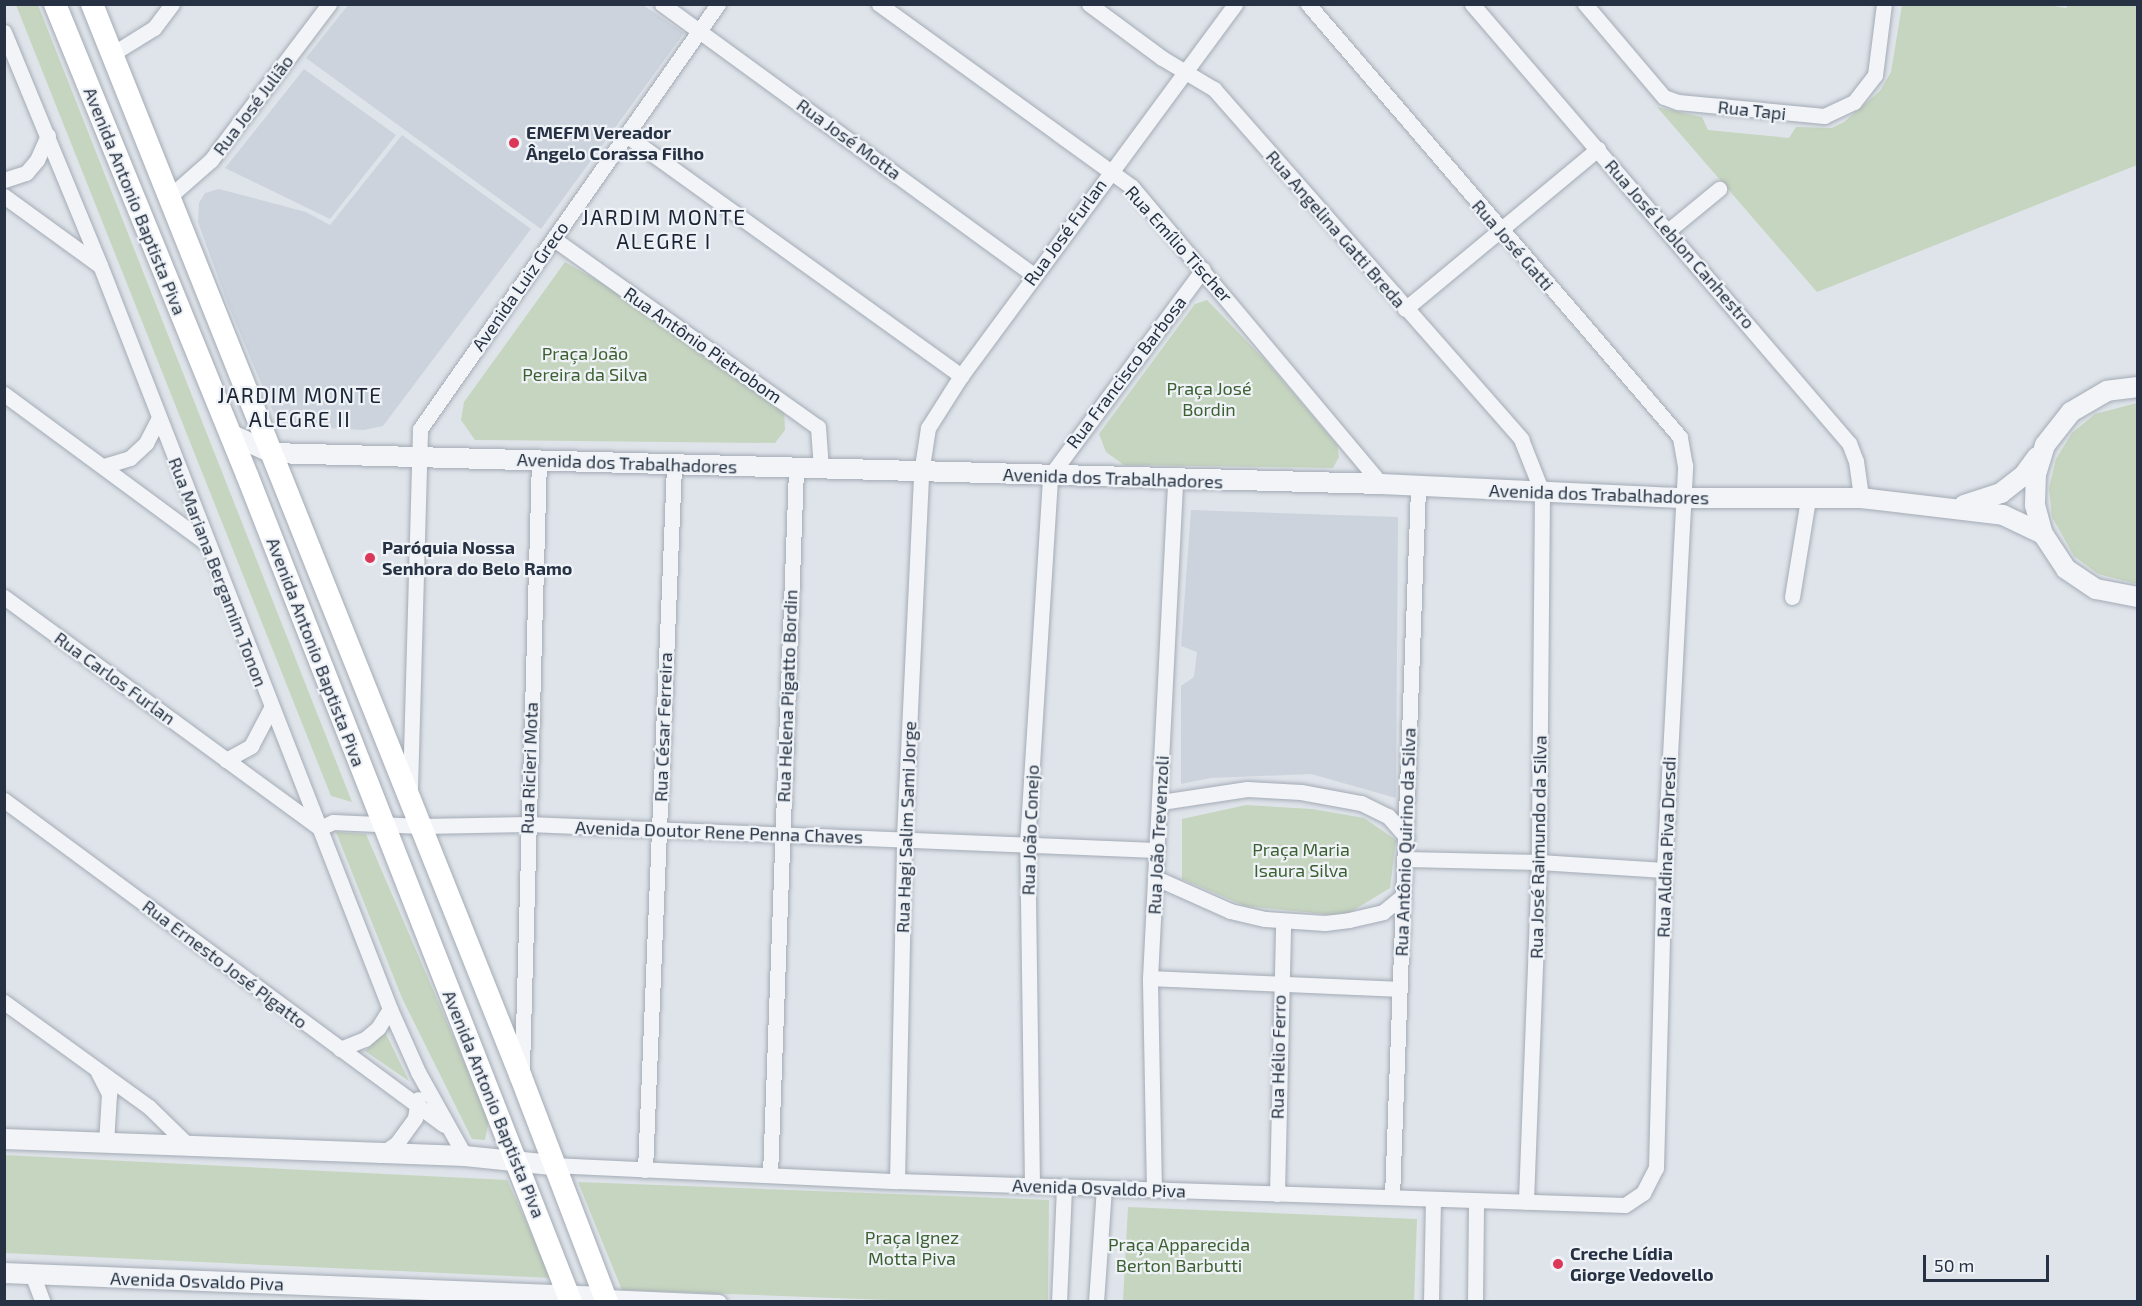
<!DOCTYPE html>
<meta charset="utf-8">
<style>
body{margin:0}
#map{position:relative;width:2142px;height:1306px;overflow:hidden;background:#dfe4ea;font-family:"Exo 2",sans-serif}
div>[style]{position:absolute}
.built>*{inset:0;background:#cdd3dc}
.green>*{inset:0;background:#c6d5bf}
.roads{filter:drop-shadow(0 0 2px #a4abb5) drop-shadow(0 0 2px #a4abb5)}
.minor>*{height:15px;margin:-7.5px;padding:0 7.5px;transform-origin:7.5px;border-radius:7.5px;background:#f2f4f8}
.tertiary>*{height:20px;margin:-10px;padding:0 10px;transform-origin:10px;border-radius:10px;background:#f2f4f8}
.secondary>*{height:22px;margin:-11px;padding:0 11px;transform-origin:11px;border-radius:11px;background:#fff}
.dots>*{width:16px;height:16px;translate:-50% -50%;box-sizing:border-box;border:3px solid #eff3f7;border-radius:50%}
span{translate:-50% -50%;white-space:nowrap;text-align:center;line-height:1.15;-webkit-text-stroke:4.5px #eff3f7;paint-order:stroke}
.street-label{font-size:18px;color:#263243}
.poi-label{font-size:18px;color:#263243;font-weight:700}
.left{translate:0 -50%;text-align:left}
.park-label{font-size:18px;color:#3d6032}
.quarter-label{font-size:21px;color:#192333;letter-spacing:1.5px}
.frame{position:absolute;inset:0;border:6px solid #263243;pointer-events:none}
.scale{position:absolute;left:1923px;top:1255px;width:126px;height:27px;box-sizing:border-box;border:3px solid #263243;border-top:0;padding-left:8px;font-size:18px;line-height:21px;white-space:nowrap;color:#263243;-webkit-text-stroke:4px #eff3f7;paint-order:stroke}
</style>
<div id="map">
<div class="built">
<div style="clip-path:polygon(348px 5px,643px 5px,684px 33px,541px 229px,306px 58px)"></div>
<div style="clip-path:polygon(304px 69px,396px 135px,330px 219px,225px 168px)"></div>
<div style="clip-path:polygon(402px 135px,531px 229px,383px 426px,364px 430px,288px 426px,278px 420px,271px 407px,227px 302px,198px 222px,199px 203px,205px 193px,219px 189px,306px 212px,330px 225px)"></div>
<div style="clip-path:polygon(1191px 510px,1398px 517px,1396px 798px,1311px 774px,1211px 778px,1181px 784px,1181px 686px,1194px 677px,1197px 652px,1181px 646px)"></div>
</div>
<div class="green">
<div style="clip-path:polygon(2042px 4px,2066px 8px,2069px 4px,2137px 5px,2137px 165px,1817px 292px,1657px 107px,1702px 117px,1708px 130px,1789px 138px,1796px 127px,1832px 128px,1844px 122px,1880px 91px,1891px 72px,1902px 5px)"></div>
<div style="clip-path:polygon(16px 5px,38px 5px,352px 802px,331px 796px)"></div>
<div style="clip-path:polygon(565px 262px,607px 286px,784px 410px,785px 430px,775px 443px,475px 440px,461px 420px,464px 402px)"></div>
<div style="clip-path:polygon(1207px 300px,1266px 361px,1337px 445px,1339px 457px,1333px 468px,1124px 465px,1106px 452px,1099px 434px,1195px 304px)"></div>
<div style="clip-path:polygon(2137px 403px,2138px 403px,2137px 584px,2098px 574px,2074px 556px,2052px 517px,2049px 488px,2056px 459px,2072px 433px,2095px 414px)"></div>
<div style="clip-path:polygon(1246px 805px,1312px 809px,1364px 818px,1396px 840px,1390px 888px,1344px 916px,1245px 906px,1182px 879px,1182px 819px)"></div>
<div style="clip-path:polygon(336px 832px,366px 834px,489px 1120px,485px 1140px,472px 1139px,402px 998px)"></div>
<div style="clip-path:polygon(385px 1032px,409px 1081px,365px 1051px)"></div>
<div style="clip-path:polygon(4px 1155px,507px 1180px,552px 1278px,5px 1253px)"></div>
<div style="clip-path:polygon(578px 1182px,1049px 1200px,1048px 1301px,914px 1301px,622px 1290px)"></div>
<div style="clip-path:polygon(1128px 1207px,1417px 1219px,1414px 1301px,1123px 1301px)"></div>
</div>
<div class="roads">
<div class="minor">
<div style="left:662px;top:4px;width:460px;rotate:36.1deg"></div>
<div style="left:879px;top:4px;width:312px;rotate:35.9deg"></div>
<div style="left:1132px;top:187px;width:388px;rotate:50deg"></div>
<div style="left:1089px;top:4px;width:91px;rotate:36.5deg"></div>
<div style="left:1162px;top:58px;width:61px;rotate:30.8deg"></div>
<div style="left:1214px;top:89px;width:466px;rotate:48.7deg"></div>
<div style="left:1521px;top:439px;width:57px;rotate:68.4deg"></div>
<div style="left:1542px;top:492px;width:370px;rotate:90.5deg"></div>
<div style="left:1539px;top:862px;width:340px;rotate:92.2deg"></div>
<div style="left:1472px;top:4px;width:579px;rotate:49.35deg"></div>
<div style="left:1849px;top:443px;width:19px;rotate:69deg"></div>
<div style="left:1856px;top:461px;width:37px;rotate:82deg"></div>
<div style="left:1585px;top:4px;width:122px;rotate:49.7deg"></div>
<div style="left:1664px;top:97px;width:15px;rotate:20deg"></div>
<div style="left:1678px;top:102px;width:147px;rotate:5.5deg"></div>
<div style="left:1824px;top:116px;width:33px;rotate:-25deg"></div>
<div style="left:1854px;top:102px;width:34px;rotate:-52deg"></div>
<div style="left:1875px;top:75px;width:72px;rotate:-82.8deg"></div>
<div style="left:4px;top:32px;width:252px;rotate:67.6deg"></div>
<div style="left:100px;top:265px;width:799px;rotate:68.7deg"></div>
<div style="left:390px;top:1009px;width:69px;rotate:66deg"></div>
<div style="left:418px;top:1072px;width:96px;rotate:60.8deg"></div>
<div style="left:112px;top:54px;width:49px;rotate:-31.8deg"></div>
<div style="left:154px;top:28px;width:30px;rotate:-53deg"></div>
<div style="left:626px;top:135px;width:413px;rotate:35.7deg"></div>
<div style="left:4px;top:180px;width:23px;rotate:-18deg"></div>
<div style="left:26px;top:173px;width:17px;rotate:-50deg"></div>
<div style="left:37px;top:160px;width:27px;rotate:-66deg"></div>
<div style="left:4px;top:196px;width:117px;rotate:36deg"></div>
<div style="left:169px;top:197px;width:56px;rotate:-41.4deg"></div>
<div style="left:211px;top:160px;width:196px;rotate:-52.9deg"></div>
<div style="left:1669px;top:230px;width:65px;rotate:-39.4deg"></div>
<div style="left:554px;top:239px;width:324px;rotate:35.5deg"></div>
<div style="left:818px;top:427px;width:42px;rotate:85.9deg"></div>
<div style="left:1405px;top:309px;width:251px;rotate:-39.7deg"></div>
<div style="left:4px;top:394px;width:251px;rotate:36.4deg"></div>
<div style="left:104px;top:466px;width:27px;rotate:-17deg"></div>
<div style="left:130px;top:458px;width:22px;rotate:-43deg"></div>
<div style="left:146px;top:443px;width:28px;rotate:-63deg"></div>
<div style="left:4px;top:597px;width:391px;rotate:36.2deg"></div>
<div style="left:320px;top:828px;width:14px;rotate:-25deg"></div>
<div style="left:333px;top:822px;width:88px;rotate:2.6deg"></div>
<div style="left:421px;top:826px;width:107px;rotate:-1.1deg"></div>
<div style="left:528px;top:824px;width:628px;rotate:2.37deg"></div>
<div style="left:1792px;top:597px;width:99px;rotate:-80.7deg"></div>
<div style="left:226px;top:760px;width:29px;rotate:-29deg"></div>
<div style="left:251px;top:746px;width:43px;rotate:-62.2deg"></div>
<div style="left:410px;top:789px;width:360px;rotate:-88.4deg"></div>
<div style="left:420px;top:429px;width:519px;rotate:-54.96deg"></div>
<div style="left:4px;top:800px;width:547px;rotate:36.45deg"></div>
<div style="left:1161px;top:802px;width:87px;rotate:-8.6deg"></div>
<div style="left:1247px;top:789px;width:54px;rotate:3.2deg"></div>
<div style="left:1301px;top:792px;width:61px;rotate:10.4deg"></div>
<div style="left:1361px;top:803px;width:30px;rotate:26deg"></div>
<div style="left:1388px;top:816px;width:28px;rotate:49deg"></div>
<div style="left:1405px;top:859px;width:134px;rotate:1.3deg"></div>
<div style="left:1539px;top:862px;width:125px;rotate:3.7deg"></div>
<div style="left:1156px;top:878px;width:81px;rotate:24deg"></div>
<div style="left:1230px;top:911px;width:36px;rotate:13deg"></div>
<div style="left:1265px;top:919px;width:60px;rotate:3.8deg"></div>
<div style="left:1325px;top:923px;width:24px;rotate:-7deg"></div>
<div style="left:1349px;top:920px;width:35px;rotate:-13deg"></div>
<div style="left:1383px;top:912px;width:26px;rotate:-39deg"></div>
<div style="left:1150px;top:978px;width:250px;rotate:2.5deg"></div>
<div style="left:4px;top:1002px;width:179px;rotate:35.9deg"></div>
<div style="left:149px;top:1107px;width:56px;rotate:44.3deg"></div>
<div style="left:340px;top:1049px;width:27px;rotate:-22deg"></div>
<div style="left:365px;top:1039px;width:17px;rotate:-40deg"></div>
<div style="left:378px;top:1028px;width:22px;rotate:-58deg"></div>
<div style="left:522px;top:1068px;width:609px;rotate:-88.4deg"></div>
<div style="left:98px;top:1072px;width:25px;rotate:63deg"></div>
<div style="left:109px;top:1094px;width:49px;rotate:93.5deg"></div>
<div style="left:380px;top:1155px;width:21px;rotate:-35deg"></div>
<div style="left:397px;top:1143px;width:31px;rotate:-54deg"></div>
<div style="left:415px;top:1118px;width:19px;rotate:-81deg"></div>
<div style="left:552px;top:1165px;width:345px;rotate:2.7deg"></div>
<div style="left:897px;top:1181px;width:728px;rotate:1.89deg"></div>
<div style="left:1625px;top:1205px;width:22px;rotate:-34deg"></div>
<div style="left:1643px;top:1193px;width:28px;rotate:-63deg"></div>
<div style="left:1656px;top:1168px;width:298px;rotate:-88.5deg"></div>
<div style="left:1664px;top:870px;width:405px;rotate:-87deg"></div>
<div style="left:1685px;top:466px;width:29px;rotate:-100deg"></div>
<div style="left:1680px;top:437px;width:571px;rotate:-130.67deg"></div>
<div style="left:645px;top:1170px;width:706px;rotate:-87.64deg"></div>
<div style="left:770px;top:1175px;width:706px;rotate:-87.89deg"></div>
<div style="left:897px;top:1181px;width:344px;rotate:-88.8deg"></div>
<div style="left:904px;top:837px;width:364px;rotate:-87.3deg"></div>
<div style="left:921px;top:473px;width:46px;rotate:-81.2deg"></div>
<div style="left:928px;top:428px;width:62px;rotate:-57.6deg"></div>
<div style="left:961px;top:376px;width:462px;rotate:-53.6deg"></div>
<div style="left:1032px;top:1185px;width:341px;rotate:-90.8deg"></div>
<div style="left:1027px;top:844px;width:369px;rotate:-86.4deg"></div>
<div style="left:1050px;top:476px;width:257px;rotate:-53.5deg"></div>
<div style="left:1154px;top:1190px;width:212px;rotate:-91.1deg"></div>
<div style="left:1150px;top:978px;width:500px;rotate:-87.1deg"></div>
<div style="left:1277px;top:1194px;width:273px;rotate:-88.7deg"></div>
<div style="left:1392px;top:1197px;width:710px;rotate:-87.9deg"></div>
<div style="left:32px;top:1274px;width:30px;rotate:69deg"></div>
<div style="left:605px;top:1297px;width:114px;rotate:2.5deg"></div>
<div style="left:1059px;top:1302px;width:115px;rotate:-87.5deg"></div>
<div style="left:1096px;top:1302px;width:113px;rotate:-86deg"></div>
<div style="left:1431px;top:1302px;width:103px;rotate:-88.9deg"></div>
<div style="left:1475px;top:1302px;width:101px;rotate:-89.4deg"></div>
</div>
<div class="tertiary">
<div style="left:2138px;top:387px;width:31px;rotate:173deg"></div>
<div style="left:2107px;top:391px;width:42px;rotate:149.7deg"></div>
<div style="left:2071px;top:412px;width:42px;rotate:128.2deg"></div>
<div style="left:2045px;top:445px;width:30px;rotate:107deg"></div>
<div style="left:2036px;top:474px;width:31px;rotate:92deg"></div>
<div style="left:2035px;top:505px;width:30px;rotate:75deg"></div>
<div style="left:2043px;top:534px;width:42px;rotate:56.7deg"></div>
<div style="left:2066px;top:569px;width:36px;rotate:34deg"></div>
<div style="left:2096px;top:589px;width:43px;rotate:10.8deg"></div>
<div style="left:230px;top:434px;width:46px;rotate:24.3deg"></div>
<div style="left:272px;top:453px;width:1109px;rotate:1.6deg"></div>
<div style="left:1381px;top:484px;width:300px;rotate:2.7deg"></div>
<div style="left:1681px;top:498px;width:180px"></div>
<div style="left:1861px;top:498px;width:143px;rotate:6.8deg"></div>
<div style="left:2003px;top:515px;width:44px;rotate:25.4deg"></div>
<div style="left:1964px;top:505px;width:39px;rotate:-18deg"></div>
<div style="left:2001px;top:493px;width:29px;rotate:-38deg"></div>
<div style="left:2024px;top:475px;width:22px;rotate:-54deg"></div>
<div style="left:4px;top:1139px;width:461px;rotate:2.1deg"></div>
<div style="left:465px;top:1156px;width:87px;rotate:5.9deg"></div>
<div style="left:4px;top:1273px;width:601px;rotate:2.29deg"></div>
</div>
<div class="secondary">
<div style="left:55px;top:4px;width:509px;rotate:67.82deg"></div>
<div style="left:247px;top:475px;width:888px;rotate:68.61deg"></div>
<div style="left:92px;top:4px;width:1156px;rotate:68.21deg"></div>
<div style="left:521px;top:1077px;width:241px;rotate:69.1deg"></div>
</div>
</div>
<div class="dots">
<div style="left:514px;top:143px;background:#dc3758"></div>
<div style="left:370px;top:558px;background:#dc3758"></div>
<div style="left:1558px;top:1264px;background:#dc3758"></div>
</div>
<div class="street-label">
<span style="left:253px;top:105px;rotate:-53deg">Rua José Julião</span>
<span style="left:1752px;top:110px;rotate:6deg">Rua Tapi</span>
<span style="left:849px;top:139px;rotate:36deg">Rua José Motta</span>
<span style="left:135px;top:201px;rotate:68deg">Avenida Antonio Baptista Piva</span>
<span style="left:1336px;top:229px;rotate:49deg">Rua Angelina Gatti Breda</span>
<span style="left:1065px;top:232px;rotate:-54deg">Rua José Furlan</span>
<span style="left:1179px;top:244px;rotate:48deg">Rua Emílio Tischer</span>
<span style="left:1680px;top:244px;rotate:49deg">Rua José Leblon Canhestro</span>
<span style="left:1513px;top:245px;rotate:49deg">Rua José Gatti</span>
<span style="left:520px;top:286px;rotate:-55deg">Avenida Luiz Greco</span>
<span style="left:703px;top:345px;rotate:35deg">Rua Antônio Pietrobom</span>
<span style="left:1126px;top:372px;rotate:-53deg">Rua Francisco Barbosa</span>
<span style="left:627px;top:463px;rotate:2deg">Avenida dos Trabalhadores</span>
<span style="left:1113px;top:478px;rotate:2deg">Avenida dos Trabalhadores</span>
<span style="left:1599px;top:494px;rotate:2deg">Avenida dos Trabalhadores</span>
<span style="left:218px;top:572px;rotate:69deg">Rua Mariana Bergamim Tonon</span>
<span style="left:316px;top:652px;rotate:69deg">Avenida Antonio Baptista Piva</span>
<span style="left:115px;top:678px;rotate:36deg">Rua Carlos Furlan</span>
<span style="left:787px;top:696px;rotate:-88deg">Rua Helena Pigatto Bordin</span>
<span style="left:663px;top:727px;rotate:-88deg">Rua César Ferreira</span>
<span style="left:529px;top:768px;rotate:-88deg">Rua Ricieri Mota</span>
<span style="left:906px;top:827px;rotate:-88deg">Rua Hagi Salim Sami Jorge</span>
<span style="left:1030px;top:830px;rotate:-88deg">Rua João Conejo</span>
<span style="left:719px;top:832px;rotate:2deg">Avenida Doutor Rene Penna Chaves</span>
<span style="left:1158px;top:835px;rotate:-87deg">Rua João Trevenzoli</span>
<span style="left:1405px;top:842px;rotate:-88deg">Rua Antônio Quirino da Silva</span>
<span style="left:1538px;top:847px;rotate:-89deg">Rua José Raimundo da Silva</span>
<span style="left:1666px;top:847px;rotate:-88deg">Rua Aldina Piva Dresdi</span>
<span style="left:225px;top:964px;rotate:37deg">Rua Ernesto José Pigatto</span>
<span style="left:1278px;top:1057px;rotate:-89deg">Rua Hélio Ferro</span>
<span style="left:494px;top:1104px;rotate:68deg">Avenida Antonio Baptista Piva</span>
<span style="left:1099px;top:1188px;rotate:2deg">Avenida Osvaldo Piva</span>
<span style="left:197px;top:1281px;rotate:2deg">Avenida Osvaldo Piva</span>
</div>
<div class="poi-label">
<span class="left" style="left:526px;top:143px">EMEFM Vereador<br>Ângelo Corassa Filho</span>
<span class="left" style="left:382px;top:558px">Paróquia Nossa<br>Senhora do Belo Ramo</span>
<span class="left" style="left:1570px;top:1264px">Creche Lídia<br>Giorge Vedovello</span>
</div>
<div class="park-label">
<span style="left:585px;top:364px">Praça João<br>Pereira da Silva</span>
<span style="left:1209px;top:399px">Praça José<br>Bordin</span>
<span style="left:1301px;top:860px">Praça Maria<br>Isaura Silva</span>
<span style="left:912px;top:1248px">Praça Ignez<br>Motta Piva</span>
<span style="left:1179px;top:1255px">Praça Apparecida<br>Berton Barbutti</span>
</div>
<div class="quarter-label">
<span style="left:664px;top:229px">JARDIM MONTE<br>ALEGRE I</span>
<span style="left:300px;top:407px">JARDIM MONTE<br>ALEGRE II</span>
</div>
<div class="frame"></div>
<div class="scale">50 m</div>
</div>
